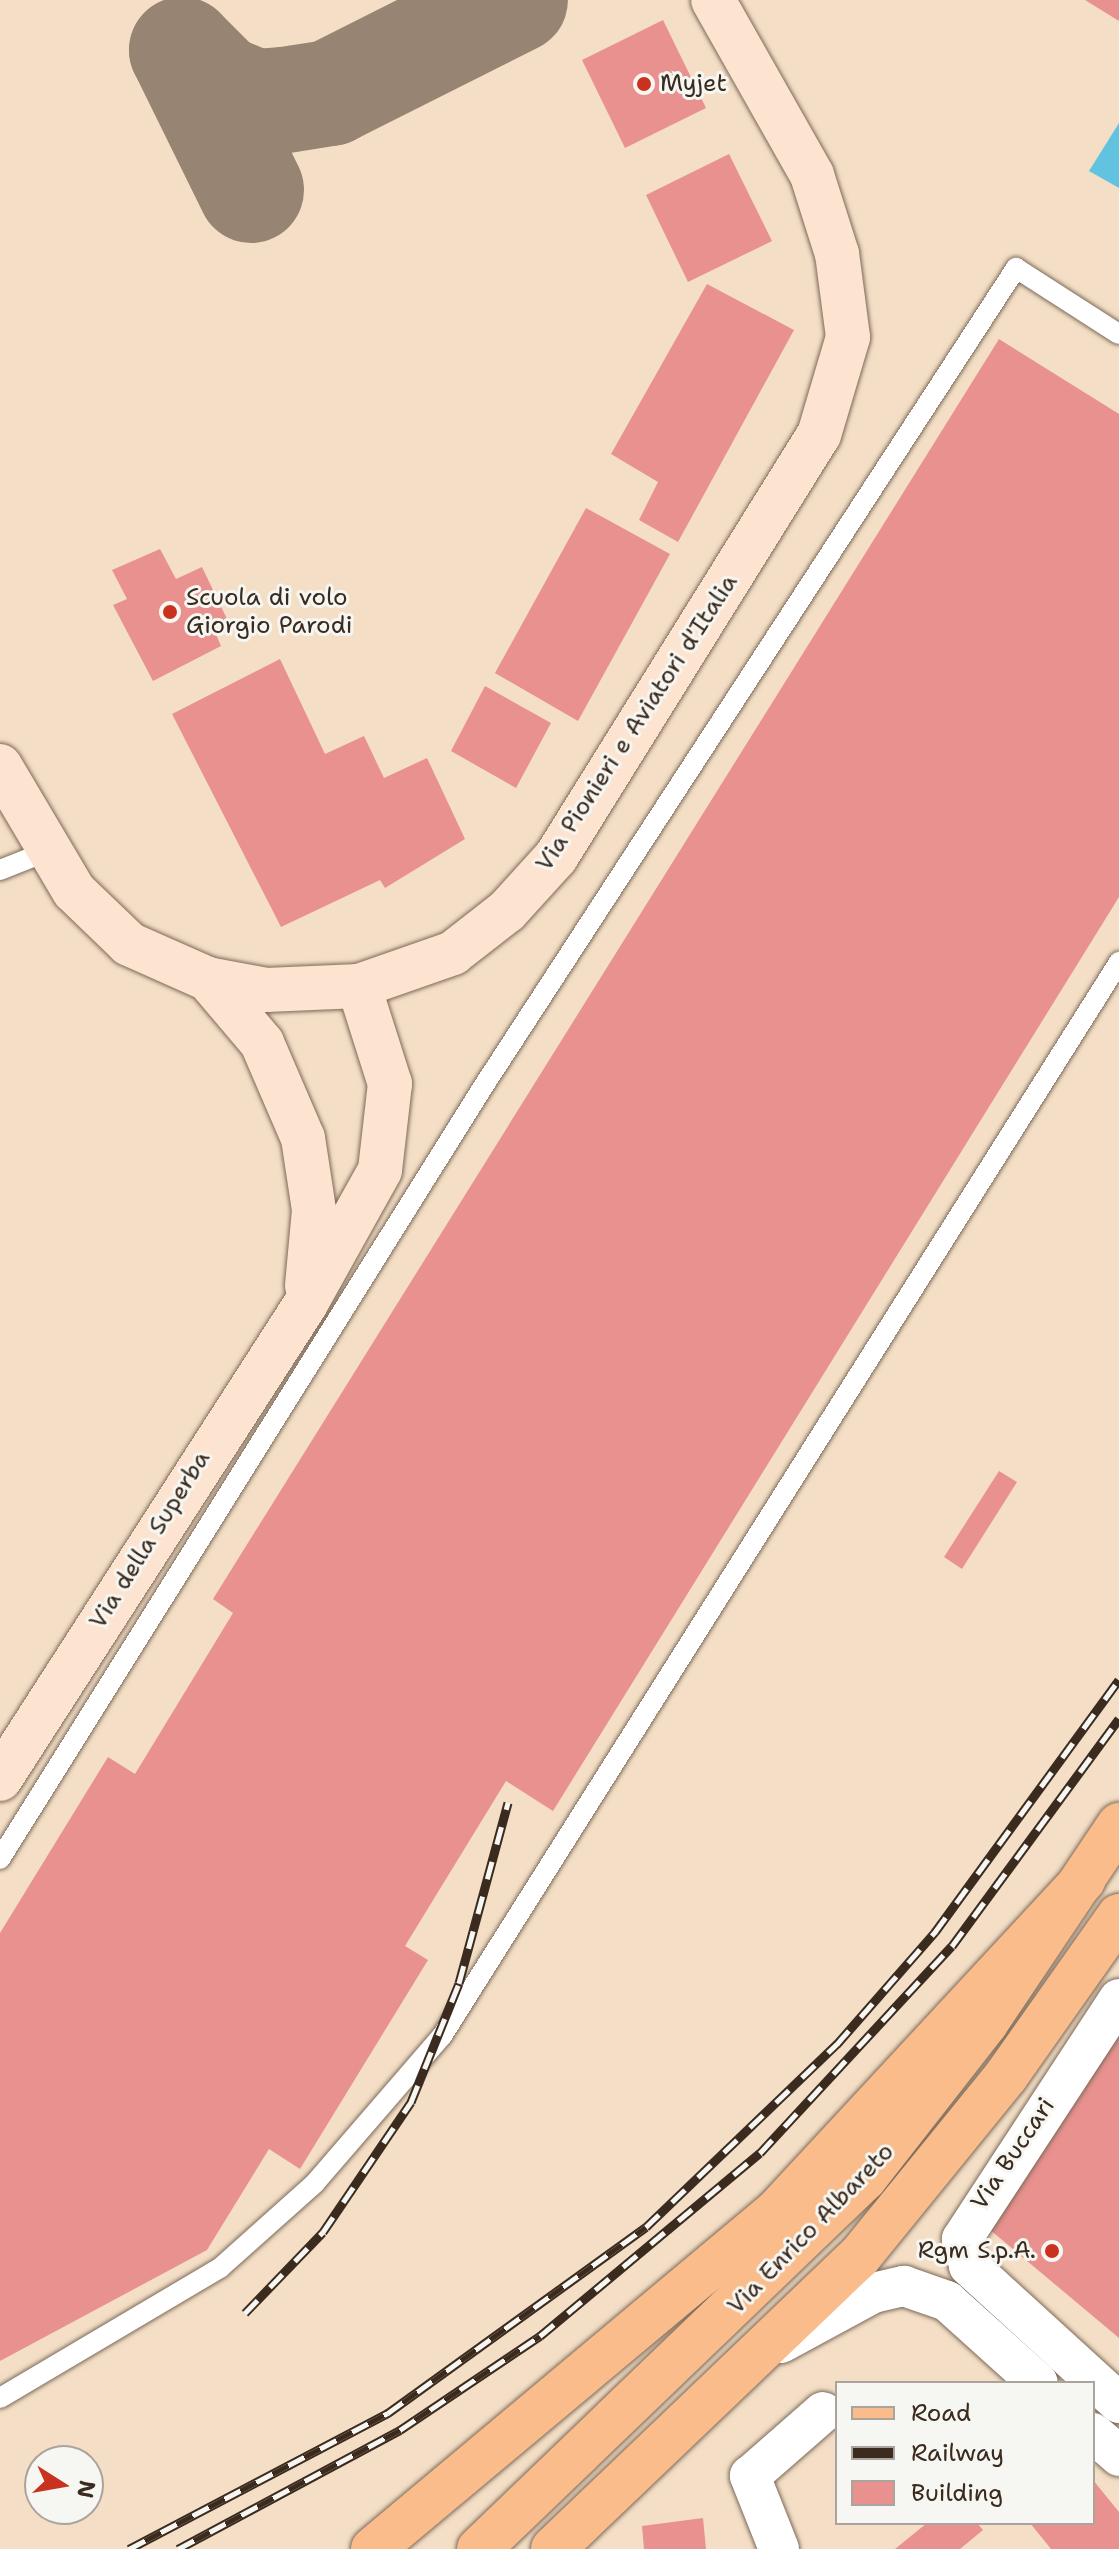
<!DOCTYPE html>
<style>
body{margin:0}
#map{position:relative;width:1119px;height:2549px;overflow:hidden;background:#f4dfc6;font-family:"Shantell Sans",sans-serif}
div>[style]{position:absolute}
.water>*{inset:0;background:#61c3df}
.taxiway>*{height:106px;margin:-53px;padding:0 53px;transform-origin:53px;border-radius:53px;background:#988472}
.building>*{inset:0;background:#e8918e}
.roads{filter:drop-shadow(0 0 2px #7c6959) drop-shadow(0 0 2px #7c6959)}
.lane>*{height:20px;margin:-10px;padding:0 10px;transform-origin:10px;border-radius:10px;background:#fff}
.street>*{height:40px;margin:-20px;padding:0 20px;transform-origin:20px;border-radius:20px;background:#fff}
.secondary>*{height:44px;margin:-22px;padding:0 22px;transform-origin:22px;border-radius:22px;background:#fde4d0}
.primary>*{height:44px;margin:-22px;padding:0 22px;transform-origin:22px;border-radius:22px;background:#f9bc8a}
.highway>*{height:44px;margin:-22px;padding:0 22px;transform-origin:22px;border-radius:22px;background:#f9bc8a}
.rail>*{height:9px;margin-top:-4.5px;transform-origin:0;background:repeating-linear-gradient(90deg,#f6f6f2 0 18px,#3b2a1e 0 36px);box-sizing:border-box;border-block:2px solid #3b2a1e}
.dots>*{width:22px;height:22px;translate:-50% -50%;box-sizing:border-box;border:4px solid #f6f6f2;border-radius:50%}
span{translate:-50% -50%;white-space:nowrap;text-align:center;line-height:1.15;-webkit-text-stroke:6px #f6f6f2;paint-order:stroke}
.poi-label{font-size:24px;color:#3b2a1e}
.left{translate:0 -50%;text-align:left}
.right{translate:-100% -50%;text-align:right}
.street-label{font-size:24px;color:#3b2a1e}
.legend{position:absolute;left:835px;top:2381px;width:260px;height:144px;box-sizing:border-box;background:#f6f6f2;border:2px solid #aba49d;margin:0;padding:10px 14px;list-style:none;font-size:24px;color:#3b2a1e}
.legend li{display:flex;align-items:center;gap:16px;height:40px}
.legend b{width:40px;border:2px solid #aba49d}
.north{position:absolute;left:24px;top:2445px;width:80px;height:80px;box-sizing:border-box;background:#f6f6f2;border:2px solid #aba49d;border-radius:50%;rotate:101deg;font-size:22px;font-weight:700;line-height:32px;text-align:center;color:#3b2a1e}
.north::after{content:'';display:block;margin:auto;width:28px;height:36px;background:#c8321e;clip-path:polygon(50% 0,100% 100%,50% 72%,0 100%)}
</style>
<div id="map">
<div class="water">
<div style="clip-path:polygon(1119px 123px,1119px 188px,1089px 171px)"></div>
</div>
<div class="taxiway">
<div style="left:251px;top:190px;width:156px;rotate:-116.2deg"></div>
<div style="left:182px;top:50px;width:52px;rotate:45deg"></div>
<div style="left:219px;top:87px;width:39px;rotate:23deg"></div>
<div style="left:255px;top:102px;width:30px;rotate:-4deg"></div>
<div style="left:285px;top:100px;width:46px;rotate:-8.8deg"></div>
<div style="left:330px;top:93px;width:207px;rotate:-26.7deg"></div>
</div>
<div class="building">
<div style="clip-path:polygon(1085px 0,1119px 0,1119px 21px)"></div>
<div style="clip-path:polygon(663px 20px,706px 108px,625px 148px,582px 60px)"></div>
<div style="clip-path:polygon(729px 154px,772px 241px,688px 282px,646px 195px)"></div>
<div style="clip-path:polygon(707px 284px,794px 330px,678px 542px,639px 520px,658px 482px,611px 454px)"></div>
<div style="clip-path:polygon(999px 339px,1119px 414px,1119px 897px,553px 1811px,506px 1781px,405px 1946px,428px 1960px,300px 2169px,269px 2149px,207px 2250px,0 2361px,0 1933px,108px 1757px,135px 1774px,233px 1613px,213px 1599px)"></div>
<div style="clip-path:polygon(586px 508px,670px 554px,578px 721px,495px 673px)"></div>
<div style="clip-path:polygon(160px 549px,176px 579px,202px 567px,227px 619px,212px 625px,221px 646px,153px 681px,113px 605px,127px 599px,112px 570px)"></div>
<div style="clip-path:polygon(280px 659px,325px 754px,364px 736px,384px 778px,427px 758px,465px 839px,385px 888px,380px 880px,281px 927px,172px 714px)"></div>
<div style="clip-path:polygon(485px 686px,551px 723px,516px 788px,451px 751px)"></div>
<div style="clip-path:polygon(999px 1471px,1017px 1482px,962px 1569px,944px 1557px)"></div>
<div style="clip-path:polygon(1119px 2036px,1119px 2338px,989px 2229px)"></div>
<div style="clip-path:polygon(1093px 2480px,1119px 2512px,1119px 2549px,1051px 2549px,1030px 2523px,1093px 2523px)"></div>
<div style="clip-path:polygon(703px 2518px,706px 2549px,644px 2549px,642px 2526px)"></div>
<div style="clip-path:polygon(927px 2523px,977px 2523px,983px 2530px,960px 2549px,895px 2549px)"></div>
</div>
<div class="roads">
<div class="lane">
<div style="left:0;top:870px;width:48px;rotate:-21.8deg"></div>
<div style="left:0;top:1859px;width:907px;rotate:-57.97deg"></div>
<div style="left:481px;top:1090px;width:981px;rotate:-56.94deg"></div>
<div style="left:1016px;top:268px;width:122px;rotate:32.7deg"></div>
<div style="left:0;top:2398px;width:256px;rotate:-30.6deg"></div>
<div style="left:220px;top:2268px;width:127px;rotate:-41.8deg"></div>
<div style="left:315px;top:2183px;width:194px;rotate:-49.2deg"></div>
<div style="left:442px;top:2036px;width:1270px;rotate:-57.77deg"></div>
</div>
<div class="street">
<div style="left:1119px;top:1999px;width:287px;rotate:123.2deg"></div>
<div style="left:962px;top:2239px;width:28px;rotate:75deg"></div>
<div style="left:969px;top:2266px;width:203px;rotate:42.4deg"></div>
<div style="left:781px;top:2343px;width:105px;rotate:-28.5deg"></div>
<div style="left:873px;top:2293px;width:32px;rotate:-13deg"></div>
<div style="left:904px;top:2286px;width:46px;rotate:19.2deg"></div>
<div style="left:947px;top:2301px;width:122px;rotate:42deg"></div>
<div style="left:1093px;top:2433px;width:35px;rotate:41deg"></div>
<div style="left:779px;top:2549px;width:79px;rotate:-111.7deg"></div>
<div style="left:750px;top:2476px;width:97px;rotate:-41.2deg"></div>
</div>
<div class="secondary">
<div style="left:0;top:766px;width:145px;rotate:59.4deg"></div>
<div style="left:74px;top:891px;width:76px;rotate:43.9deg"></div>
<div style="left:129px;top:944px;width:86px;rotate:23.9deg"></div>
<div style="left:208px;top:979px;width:59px;rotate:10.7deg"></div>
<div style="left:266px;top:990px;width:93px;rotate:-2.5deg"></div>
<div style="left:359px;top:986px;width:100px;rotate:-19.3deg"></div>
<div style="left:453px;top:953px;width:68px;rotate:-37.9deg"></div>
<div style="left:507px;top:911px;width:73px;rotate:-47.8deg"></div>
<div style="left:556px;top:857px;width:497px;rotate:-58.1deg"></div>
<div style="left:819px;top:435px;width:102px;rotate:-73.5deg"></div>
<div style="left:848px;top:337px;width:84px;rotate:-97.5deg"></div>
<div style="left:837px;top:254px;width:83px;rotate:-107.6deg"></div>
<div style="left:812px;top:175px;width:201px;rotate:-119.5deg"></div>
<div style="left:208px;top:979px;width:84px;rotate:49.8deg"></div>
<div style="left:262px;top:1043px;width:103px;rotate:66.7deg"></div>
<div style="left:303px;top:1138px;width:73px;rotate:81.3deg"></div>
<div style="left:314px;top:1210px;width:76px;rotate:95.3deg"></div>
<div style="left:0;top:1779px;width:564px;rotate:-57.24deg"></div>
<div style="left:305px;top:1305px;width:154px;rotate:-60.9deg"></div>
<div style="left:380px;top:1170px;width:87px;rotate:-83.4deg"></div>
<div style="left:390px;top:1084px;width:103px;rotate:-107.6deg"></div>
</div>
<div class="primary">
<div style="left:479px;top:2549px;width:535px;rotate:-43.86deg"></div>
<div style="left:865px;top:2178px;width:197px;rotate:-52deg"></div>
<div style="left:986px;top:2023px;width:239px;rotate:-56.1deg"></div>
<div style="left:553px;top:2549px;width:423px;rotate:-43.7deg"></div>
<div style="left:859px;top:2257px;width:233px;rotate:-50.9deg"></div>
<div style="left:1006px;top:2076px;width:196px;rotate:-54.8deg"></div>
</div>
<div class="highway">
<div style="left:373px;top:2549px;width:527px;rotate:-39.92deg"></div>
<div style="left:777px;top:2211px;width:451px;rotate:-47.2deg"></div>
</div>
</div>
<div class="rail">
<div style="left:245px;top:2313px;width:112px;rotate:-46.1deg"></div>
<div style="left:323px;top:2232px;width:157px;rotate:-55.9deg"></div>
<div style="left:411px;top:2102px;width:128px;rotate:-68deg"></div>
<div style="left:459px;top:1983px;width:187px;rotate:-74.8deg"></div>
<div style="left:129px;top:2549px;width:293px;rotate:-27.7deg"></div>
<div style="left:388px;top:2413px;width:318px;rotate:-35.8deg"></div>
<div style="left:646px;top:2227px;width:265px;rotate:-43.8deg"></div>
<div style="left:837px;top:2044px;width:149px;rotate:-48.8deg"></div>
<div style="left:935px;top:1932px;width:312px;rotate:-53.9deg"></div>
<div style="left:178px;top:2549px;width:252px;rotate:-28.2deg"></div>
<div style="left:400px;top:2430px;width:169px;rotate:-33.9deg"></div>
<div style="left:540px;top:2336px;width:286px;rotate:-39.8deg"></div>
<div style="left:760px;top:2153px;width:282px;rotate:-47.2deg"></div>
<div style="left:952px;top:1946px;width:282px;rotate:-53.7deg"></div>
</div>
<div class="dots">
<div style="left:644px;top:84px;background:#c8321e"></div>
<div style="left:170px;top:612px;background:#c8321e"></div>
<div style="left:1052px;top:2251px;background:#c8321e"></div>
</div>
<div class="poi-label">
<span class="left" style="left:660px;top:84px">Myjet</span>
<span class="left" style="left:186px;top:612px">Scuola di volo<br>Giorgio Parodi</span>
<span class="right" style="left:1036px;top:2251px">Rgm S.p.A.</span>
</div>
<div class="street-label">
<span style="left:637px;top:723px;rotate:-57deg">Via Pionieri e Aviatori d'Italia</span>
<span style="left:150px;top:1540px;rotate:-58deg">Via della Superba</span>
<span style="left:1013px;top:2154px;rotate:-56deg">Via Buccari</span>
<span style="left:811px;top:2229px;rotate:-46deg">Via Enrico Albareto</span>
</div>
<ul class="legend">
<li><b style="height:10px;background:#f9bc8a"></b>Road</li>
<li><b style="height:10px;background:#3b2a1e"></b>Railway</li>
<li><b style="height:22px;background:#e8918e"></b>Building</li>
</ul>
<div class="north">N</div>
</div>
